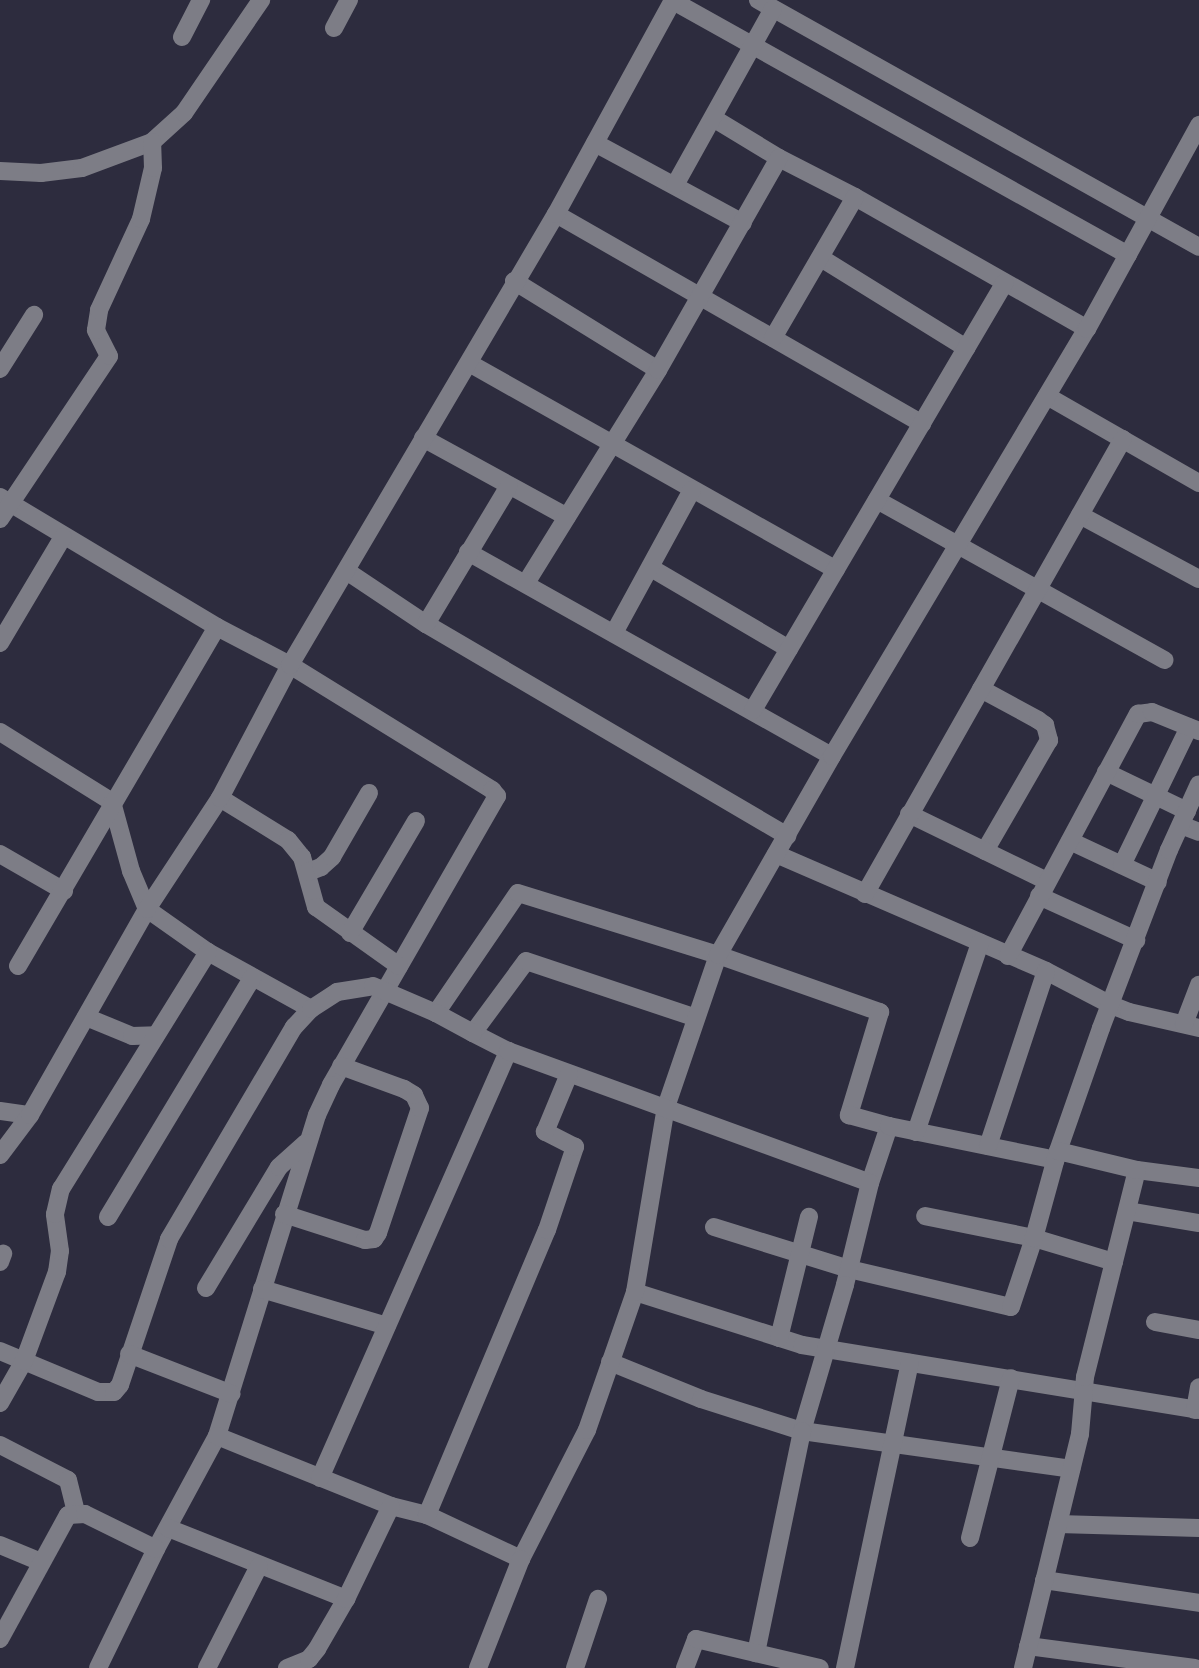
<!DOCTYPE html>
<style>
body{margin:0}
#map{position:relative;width:1199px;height:1668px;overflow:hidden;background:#2d2c3e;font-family:Inter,sans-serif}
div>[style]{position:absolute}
.minor>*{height:18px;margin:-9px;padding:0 9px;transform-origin:9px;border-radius:9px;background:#7d7d86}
span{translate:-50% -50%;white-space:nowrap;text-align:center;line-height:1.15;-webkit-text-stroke:6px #16161d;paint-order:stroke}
</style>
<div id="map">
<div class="minor">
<div style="left:758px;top:0;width:505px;rotate:29.25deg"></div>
<div style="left:673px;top:1px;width:521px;rotate:29.17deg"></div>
<div style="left:334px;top:28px;width:32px;rotate:-62deg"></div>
<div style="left:182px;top:37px;width:42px;rotate:-62.8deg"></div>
<div style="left:713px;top:118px;width:77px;rotate:31.2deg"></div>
<div style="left:779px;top:158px;width:85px;rotate:27.2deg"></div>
<div style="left:855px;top:197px;width:267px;rotate:29.6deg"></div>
<div style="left:595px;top:143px;width:168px;rotate:28.4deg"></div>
<div style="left:0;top:171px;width:41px;rotate:2.8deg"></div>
<div style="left:41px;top:173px;width:41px;rotate:-7deg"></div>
<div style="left:82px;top:168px;width:75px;rotate:-20.4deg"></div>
<div style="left:152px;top:142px;width:43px;rotate:-42.2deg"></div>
<div style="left:184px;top:113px;width:137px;rotate:-55.7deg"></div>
<div style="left:675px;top:185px;width:201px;rotate:-60.9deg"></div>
<div style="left:556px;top:214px;width:422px;rotate:29.8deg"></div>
<div style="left:821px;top:258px;width:171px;rotate:31.8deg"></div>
<div style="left:514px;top:281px;width:169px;rotate:31.7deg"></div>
<div style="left:773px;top:338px;width:163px;rotate:-59.8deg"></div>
<div style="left:469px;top:363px;width:421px;rotate:29.4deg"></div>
<div style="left:0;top:369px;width:64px;rotate:-57.8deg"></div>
<div style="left:1047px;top:396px;width:175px;rotate:29.8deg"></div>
<div style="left:423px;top:438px;width:164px;rotate:28.7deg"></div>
<div style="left:0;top:497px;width:253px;rotate:30.9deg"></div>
<div style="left:217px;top:627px;width:82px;rotate:27.5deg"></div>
<div style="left:290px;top:665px;width:238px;rotate:31.7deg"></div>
<div style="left:492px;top:790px;width:8px;rotate:50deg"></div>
<div style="left:497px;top:796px;width:333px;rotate:119.9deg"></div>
<div style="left:331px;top:1085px;width:33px;rotate:115deg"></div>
<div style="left:317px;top:1115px;width:336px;rotate:107.3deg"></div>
<div style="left:217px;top:1436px;width:128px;rotate:118.4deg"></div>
<div style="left:156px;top:1549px;width:132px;rotate:116deg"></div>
<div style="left:877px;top:500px;width:329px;rotate:29.1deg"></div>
<div style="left:1080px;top:515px;width:135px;rotate:28.3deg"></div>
<div style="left:0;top:519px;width:196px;rotate:-56.2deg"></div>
<div style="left:109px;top:356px;width:29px;rotate:-117deg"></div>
<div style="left:96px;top:330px;width:20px;rotate:-81deg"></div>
<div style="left:99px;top:310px;width:100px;rotate:-65.2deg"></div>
<div style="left:141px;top:219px;width:52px;rotate:-76.8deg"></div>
<div style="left:153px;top:168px;width:26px;rotate:-92deg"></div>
<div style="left:468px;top:552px;width:417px;rotate:29.3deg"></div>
<div style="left:651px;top:568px;width:160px;rotate:30.4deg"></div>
<div style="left:348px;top:572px;width:94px;rotate:33.7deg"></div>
<div style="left:426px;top:624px;width:419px;rotate:30.4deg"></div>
<div style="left:526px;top:583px;width:251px;rotate:-58.2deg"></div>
<div style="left:658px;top:370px;width:244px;rotate:-60.3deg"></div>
<div style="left:426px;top:624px;width:161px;rotate:-59deg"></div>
<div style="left:614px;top:633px;width:163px;rotate:-61.4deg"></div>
<div style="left:0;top:643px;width:123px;rotate:-59.3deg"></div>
<div style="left:981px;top:689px;width:65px;rotate:28.5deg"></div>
<div style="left:1038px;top:720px;width:9px;rotate:36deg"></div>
<div style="left:1045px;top:725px;width:16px;rotate:75deg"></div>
<div style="left:1049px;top:740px;width:128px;rotate:120deg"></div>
<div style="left:753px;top:710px;width:496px;rotate:-59.5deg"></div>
<div style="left:0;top:732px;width:132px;rotate:32deg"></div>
<div style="left:112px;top:802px;width:72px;rotate:74.6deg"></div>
<div style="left:131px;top:871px;width:41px;rotate:67.2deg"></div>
<div style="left:147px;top:909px;width:75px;rotate:35.2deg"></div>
<div style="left:208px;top:952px;width:118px;rotate:29deg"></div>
<div style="left:1106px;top:772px;width:90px;rotate:25.7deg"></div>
<div style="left:220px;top:798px;width:80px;rotate:31.7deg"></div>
<div style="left:288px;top:840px;width:22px;rotate:51deg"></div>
<div style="left:302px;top:857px;width:52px;rotate:74.4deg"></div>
<div style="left:316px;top:907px;width:102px;rotate:35.4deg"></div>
<div style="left:909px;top:814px;width:153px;rotate:25.9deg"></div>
<div style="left:1181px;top:825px;width:19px;rotate:21deg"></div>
<div style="left:1070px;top:841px;width:97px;rotate:25deg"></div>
<div style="left:0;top:854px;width:74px;rotate:30deg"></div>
<div style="left:776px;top:854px;width:294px;rotate:23.4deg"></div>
<div style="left:1046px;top:971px;width:73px;rotate:27.6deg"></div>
<div style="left:1111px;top:1005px;width:19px;rotate:21deg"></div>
<div style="left:1129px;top:1012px;width:72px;rotate:12.9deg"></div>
<div style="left:1122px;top:865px;width:153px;rotate:-64.1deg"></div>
<div style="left:308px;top:872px;width:14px;rotate:-21deg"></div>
<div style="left:321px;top:867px;width:15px;rotate:-42deg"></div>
<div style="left:332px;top:857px;width:74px;rotate:-60deg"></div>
<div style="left:865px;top:894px;width:523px;rotate:-60.45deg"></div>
<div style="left:1039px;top:896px;width:107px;rotate:24.4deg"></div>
<div style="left:350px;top:933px;width:130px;rotate:-59.5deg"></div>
<div style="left:1008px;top:956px;width:275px;rotate:-61.8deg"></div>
<div style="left:1138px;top:714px;width:14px;rotate:-8deg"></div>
<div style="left:1152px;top:712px;width:51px;rotate:22deg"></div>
<div style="left:18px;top:966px;width:393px;rotate:-59.6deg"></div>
<div style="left:436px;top:1013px;width:145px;rotate:-55.7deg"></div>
<div style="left:518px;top:893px;width:209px;rotate:17.2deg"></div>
<div style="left:718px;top:955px;width:172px;rotate:19.4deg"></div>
<div style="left:880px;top:1012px;width:108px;rotate:106.8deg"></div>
<div style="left:849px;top:1115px;width:41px;rotate:15.4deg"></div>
<div style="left:889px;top:1126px;width:60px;rotate:108.4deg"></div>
<div style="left:86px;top:1017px;width:50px;rotate:22.4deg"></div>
<div style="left:132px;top:1036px;width:24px;rotate:-2deg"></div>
<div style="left:1184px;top:1024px;width:42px;rotate:-69deg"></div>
<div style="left:508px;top:1051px;width:39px;rotate:-153deg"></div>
<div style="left:473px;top:1033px;width:89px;rotate:-53.6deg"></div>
<div style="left:526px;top:961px;width:179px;rotate:18.5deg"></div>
<div style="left:0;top:1111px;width:30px;rotate:8deg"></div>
<div style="left:889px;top:1126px;width:170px;rotate:11.5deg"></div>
<div style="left:916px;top:1132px;width:200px;rotate:-71.3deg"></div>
<div style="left:988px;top:1146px;width:184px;rotate:-71.7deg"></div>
<div style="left:0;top:1155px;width:50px;rotate:-53.1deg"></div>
<div style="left:30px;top:1115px;width:237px;rotate:-60.4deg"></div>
<div style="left:147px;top:909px;width:133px;rotate:-56.7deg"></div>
<div style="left:220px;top:798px;width:150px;rotate:-62.2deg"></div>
<div style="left:290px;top:665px;width:524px;rotate:-59.47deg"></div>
<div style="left:556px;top:214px;width:244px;rotate:-61.3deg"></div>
<div style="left:1137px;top:1170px;width:63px;rotate:7.4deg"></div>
<div style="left:1127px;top:1211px;width:73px;rotate:9.5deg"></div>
<div style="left:284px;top:1214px;width:85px;rotate:17.8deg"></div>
<div style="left:365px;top:1240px;width:9px;rotate:-6deg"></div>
<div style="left:374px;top:1239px;width:7px;rotate:-56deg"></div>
<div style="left:378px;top:1233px;width:132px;rotate:-71.4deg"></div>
<div style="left:420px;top:1108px;width:14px;rotate:-115deg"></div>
<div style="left:414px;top:1095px;width:12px;rotate:-149deg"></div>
<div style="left:404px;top:1089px;width:67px;rotate:-159.9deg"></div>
<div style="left:108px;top:1217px;width:280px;rotate:-58.9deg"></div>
<div style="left:714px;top:1227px;width:141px;rotate:17.3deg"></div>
<div style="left:849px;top:1269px;width:166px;rotate:13.2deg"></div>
<div style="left:1011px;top:1307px;width:73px;rotate:-71.6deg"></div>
<div style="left:1034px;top:1238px;width:111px;rotate:-168.6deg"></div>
<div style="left:0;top:1262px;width:9px;rotate:-69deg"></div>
<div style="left:1114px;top:1262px;width:84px;rotate:-163.3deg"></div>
<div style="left:1034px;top:1238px;width:90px;rotate:-74.6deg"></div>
<div style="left:1058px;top:1151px;width:130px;rotate:-70.7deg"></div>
<div style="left:1101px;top:1028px;width:191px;rotate:-69.1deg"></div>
<div style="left:1169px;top:850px;width:72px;rotate:-65.6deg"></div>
<div style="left:206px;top:1288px;width:141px;rotate:-58.9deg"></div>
<div style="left:279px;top:1167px;width:36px;rotate:-42deg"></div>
<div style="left:262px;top:1289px;width:130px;rotate:16.5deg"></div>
<div style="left:635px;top:1292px;width:175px;rotate:17.6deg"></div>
<div style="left:802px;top:1345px;width:402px;rotate:9.3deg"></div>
<div style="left:1155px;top:1322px;width:45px;rotate:10.3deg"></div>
<div style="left:779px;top:1338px;width:125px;rotate:-76.1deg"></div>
<div style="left:0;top:1351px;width:106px;rotate:22.7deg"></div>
<div style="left:98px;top:1392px;width:16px"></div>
<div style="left:114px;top:1392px;width:9px;rotate:-49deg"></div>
<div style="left:120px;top:1385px;width:154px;rotate:-71.4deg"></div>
<div style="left:169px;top:1239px;width:246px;rotate:-59.5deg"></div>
<div style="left:294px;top:1027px;width:25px;rotate:-47deg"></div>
<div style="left:311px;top:1009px;width:31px;rotate:-33deg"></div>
<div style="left:337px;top:992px;width:36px;rotate:-9deg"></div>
<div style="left:373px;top:986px;width:69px;rotate:23.2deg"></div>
<div style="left:436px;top:1013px;width:42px;rotate:28.4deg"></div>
<div style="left:129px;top:1354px;width:110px;rotate:21.2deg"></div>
<div style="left:610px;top:1362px;width:98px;rotate:22.1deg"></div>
<div style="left:701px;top:1399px;width:106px;rotate:17.6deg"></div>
<div style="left:802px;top:1431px;width:272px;rotate:8deg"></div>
<div style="left:0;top:1403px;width:48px;rotate:-60.3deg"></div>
<div style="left:24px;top:1361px;width:95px;rotate:-69.7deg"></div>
<div style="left:57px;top:1272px;width:21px;rotate:-82deg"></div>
<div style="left:60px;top:1251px;width:37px;rotate:-98deg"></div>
<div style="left:55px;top:1214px;width:26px;rotate:-77deg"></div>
<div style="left:61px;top:1189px;width:279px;rotate:-58.2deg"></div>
<div style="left:1195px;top:1410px;width:23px;rotate:-80deg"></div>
<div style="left:217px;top:1436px;width:188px;rotate:21.9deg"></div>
<div style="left:391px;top:1506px;width:37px;rotate:14deg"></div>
<div style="left:427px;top:1515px;width:104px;rotate:25.1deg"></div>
<div style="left:521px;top:1559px;width:145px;rotate:-62.9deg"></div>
<div style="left:587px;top:1430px;width:146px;rotate:-70.8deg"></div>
<div style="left:635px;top:1292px;width:188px;rotate:-80.5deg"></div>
<div style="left:666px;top:1107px;width:161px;rotate:-71.1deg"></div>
<div style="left:718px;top:955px;width:229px;rotate:-60.2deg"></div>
<div style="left:832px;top:756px;width:497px;rotate:-59.2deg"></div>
<div style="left:1087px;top:329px;width:233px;rotate:-61.2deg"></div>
<div style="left:0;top:1445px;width:76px;rotate:27.2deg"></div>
<div style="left:68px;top:1480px;width:34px;rotate:76deg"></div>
<div style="left:320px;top:1478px;width:467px;rotate:-66.2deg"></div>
<div style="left:508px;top:1051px;width:385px;rotate:20deg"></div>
<div style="left:870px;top:1183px;width:105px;rotate:103.8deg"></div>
<div style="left:845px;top:1285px;width:152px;rotate:106.4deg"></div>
<div style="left:802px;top:1431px;width:227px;rotate:101.7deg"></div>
<div style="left:427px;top:1515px;width:309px;rotate:-67.2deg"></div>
<div style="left:547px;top:1230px;width:88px;rotate:-71.4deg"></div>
<div style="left:575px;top:1147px;width:34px;rotate:-153deg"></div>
<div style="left:545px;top:1132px;width:63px;rotate:-67.5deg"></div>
<div style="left:1058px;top:1524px;width:141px;rotate:1.6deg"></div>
<div style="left:168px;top:1528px;width:192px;rotate:21.7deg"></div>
<div style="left:970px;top:1538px;width:165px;rotate:-75.6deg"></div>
<div style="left:0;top:1545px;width:44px;rotate:22.5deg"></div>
<div style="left:1044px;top:1580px;width:157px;rotate:8.4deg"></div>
<div style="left:0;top:1639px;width:141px;rotate:-61.3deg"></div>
<div style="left:68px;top:1515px;width:17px;rotate:-3deg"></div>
<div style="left:85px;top:1514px;width:79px;rotate:26.2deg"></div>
<div style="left:1028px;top:1646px;width:168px;rotate:7.5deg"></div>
<div style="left:207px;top:1668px;width:114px;rotate:-63deg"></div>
<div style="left:287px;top:1668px;width:24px;rotate:-22deg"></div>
<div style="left:309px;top:1659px;width:13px;rotate:-51deg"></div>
<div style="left:317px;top:1649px;width:58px;rotate:-59.9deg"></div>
<div style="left:346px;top:1599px;width:103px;rotate:-64.2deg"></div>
<div style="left:478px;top:1668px;width:117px;rotate:-68.5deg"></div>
<div style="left:575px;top:1668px;width:73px;rotate:-71.6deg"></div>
<div style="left:685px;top:1668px;width:31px;rotate:-69deg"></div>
<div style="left:696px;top:1639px;width:127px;rotate:13.2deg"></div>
<div style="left:845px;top:1668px;width:312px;rotate:-78deg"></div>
<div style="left:1023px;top:1668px;width:241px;rotate:-76.3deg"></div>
<div style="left:1080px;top:1434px;width:57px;rotate:-85deg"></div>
<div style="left:1085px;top:1377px;width:213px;rotate:-75.9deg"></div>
<div style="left:1137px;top:1170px;width:81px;rotate:-166.5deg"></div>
</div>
</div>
